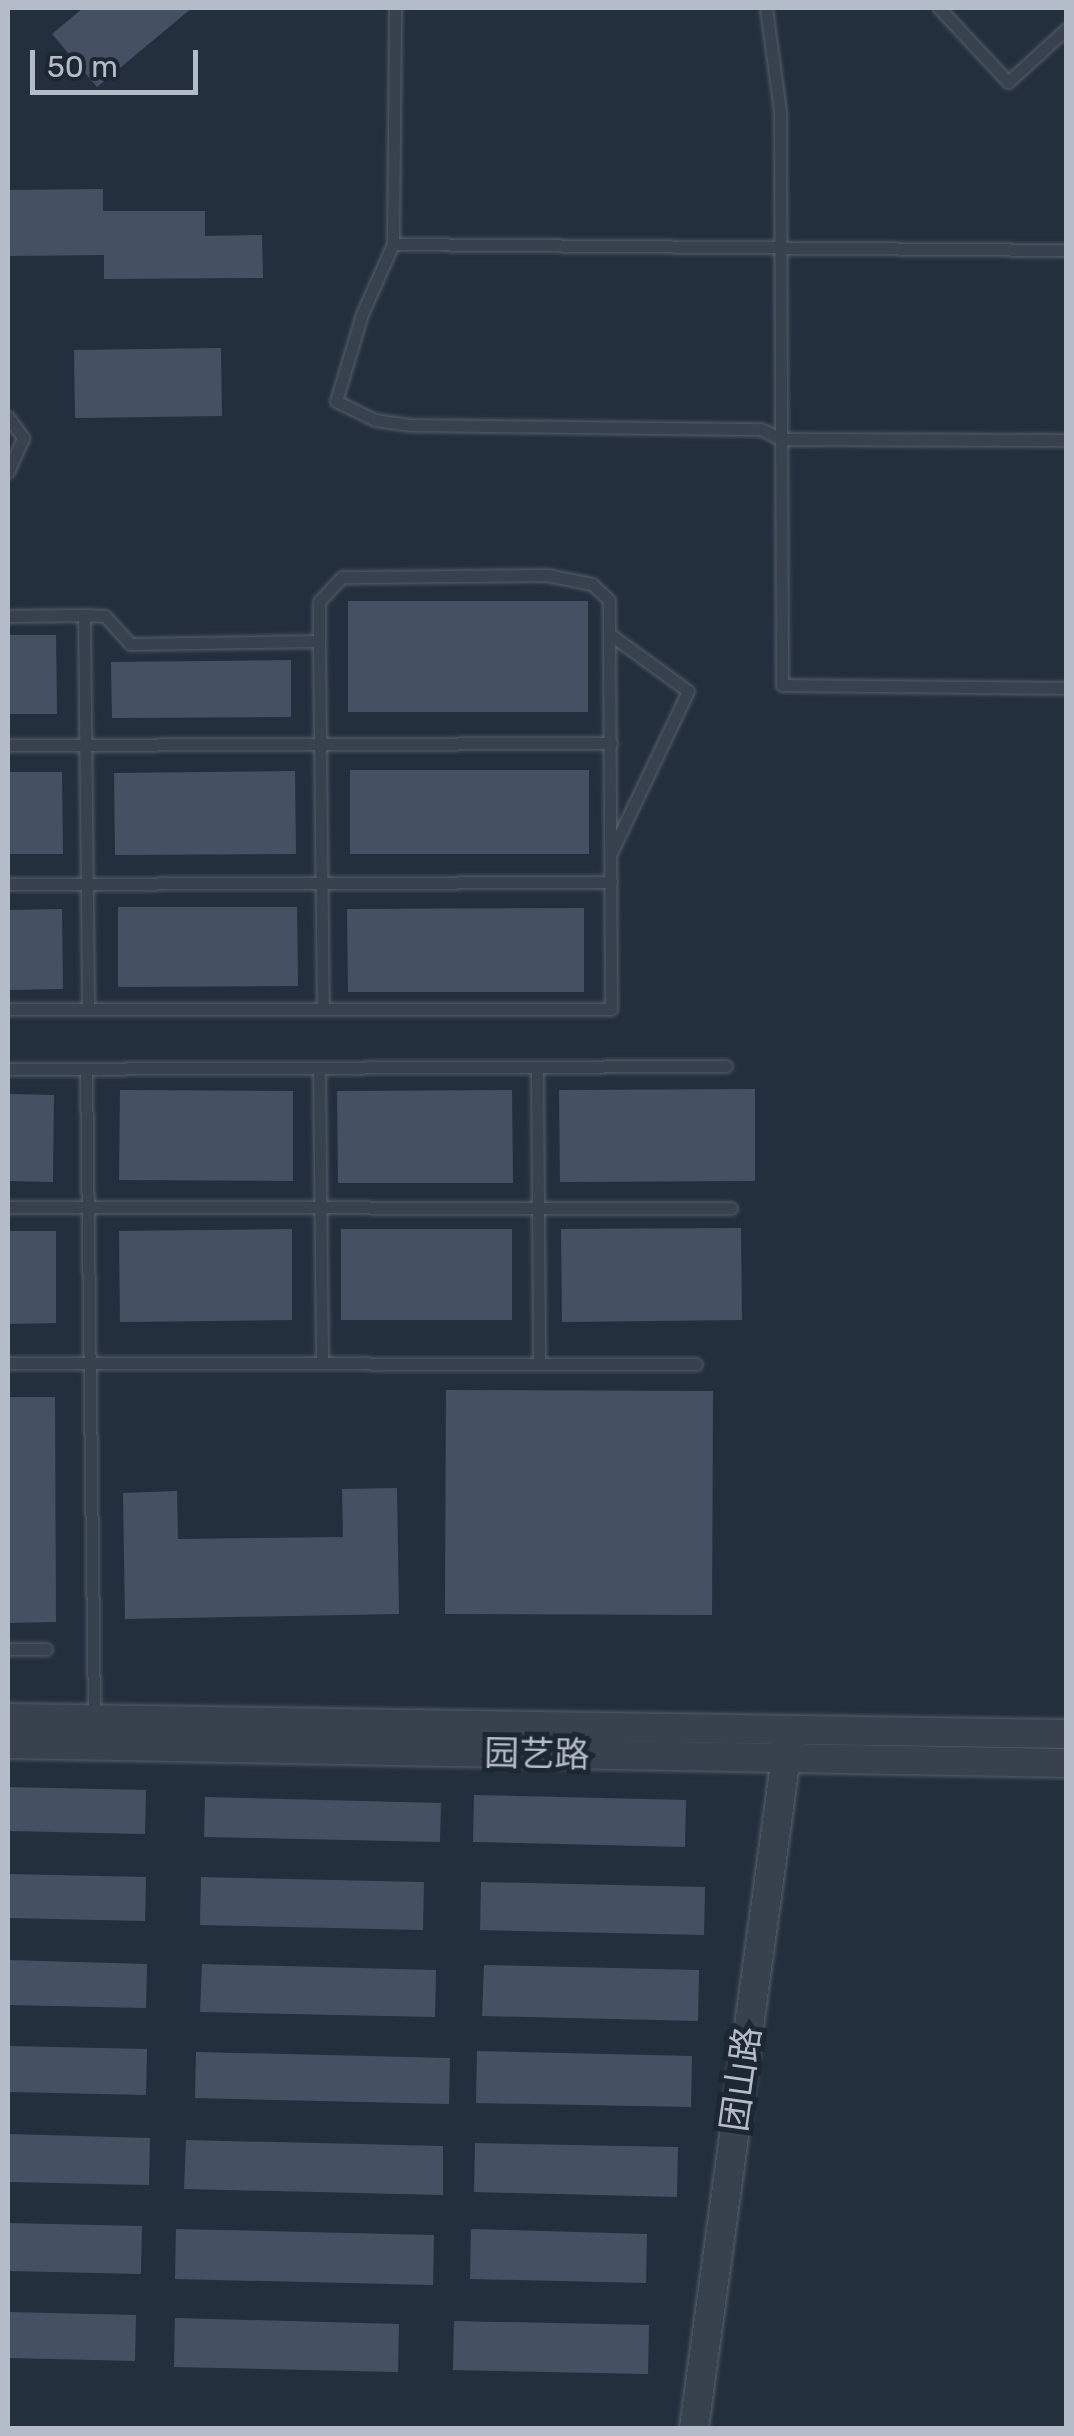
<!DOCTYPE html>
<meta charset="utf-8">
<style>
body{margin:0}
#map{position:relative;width:1074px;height:2436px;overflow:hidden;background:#242f3e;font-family:Rubik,"Noto Sans SC",sans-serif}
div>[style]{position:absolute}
.building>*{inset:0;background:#455162}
.roads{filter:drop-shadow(0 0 2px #565f6c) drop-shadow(0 0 2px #565f6c)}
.service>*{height:11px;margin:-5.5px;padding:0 5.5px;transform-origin:5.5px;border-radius:5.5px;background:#38414e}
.tertiary>*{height:28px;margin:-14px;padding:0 14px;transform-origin:14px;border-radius:14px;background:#38414e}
span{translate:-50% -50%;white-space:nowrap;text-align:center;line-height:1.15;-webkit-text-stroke:10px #1d2633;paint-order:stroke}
.street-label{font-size:35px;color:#b4bcc9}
.frame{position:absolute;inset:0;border:10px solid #b4bcc9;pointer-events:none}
.scale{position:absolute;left:30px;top:50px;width:168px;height:45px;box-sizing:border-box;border:5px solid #b4bcc9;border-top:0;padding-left:12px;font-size:30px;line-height:35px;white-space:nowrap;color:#b4bcc9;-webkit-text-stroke:8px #1d2633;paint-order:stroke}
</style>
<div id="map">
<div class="building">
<div style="clip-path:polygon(83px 8px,192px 8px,97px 87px,52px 34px)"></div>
<div style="clip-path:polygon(103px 189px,103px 211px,205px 211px,205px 236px,262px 235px,263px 278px,104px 279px,104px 255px,8px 256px,8px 190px)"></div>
<div style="clip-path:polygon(221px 348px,222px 416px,75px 418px,74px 350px)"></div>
<div style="clip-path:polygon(348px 601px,588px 601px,588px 712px,348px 712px)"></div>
<div style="clip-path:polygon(8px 635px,56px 635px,57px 714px,8px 714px)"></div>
<div style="clip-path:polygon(291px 660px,291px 717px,112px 718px,111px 662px)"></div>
<div style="clip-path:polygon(350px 770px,589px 770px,589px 854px,350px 854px)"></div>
<div style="clip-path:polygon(295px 771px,296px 854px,115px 855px,114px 773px)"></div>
<div style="clip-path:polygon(8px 772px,62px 772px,63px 854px,8px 854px)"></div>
<div style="clip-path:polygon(118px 907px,297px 907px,298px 986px,118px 987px)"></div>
<div style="clip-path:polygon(584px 908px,584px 992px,348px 992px,347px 909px)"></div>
<div style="clip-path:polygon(62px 909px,63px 989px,8px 990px,8px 910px)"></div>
<div style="clip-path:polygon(755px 1089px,755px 1181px,560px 1182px,559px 1090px)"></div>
<div style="clip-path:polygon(120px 1090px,293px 1091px,293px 1181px,119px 1180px)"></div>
<div style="clip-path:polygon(512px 1090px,513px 1183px,338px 1183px,337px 1091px)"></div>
<div style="clip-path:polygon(8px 1094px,54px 1095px,53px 1182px,8px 1181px)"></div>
<div style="clip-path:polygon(741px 1228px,742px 1320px,562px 1322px,561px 1229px)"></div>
<div style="clip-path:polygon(292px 1229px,292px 1320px,120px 1322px,119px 1231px)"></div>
<div style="clip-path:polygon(341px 1229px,512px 1229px,512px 1320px,341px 1320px)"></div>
<div style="clip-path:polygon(8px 1231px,56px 1231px,56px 1323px,8px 1324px)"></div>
<div style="clip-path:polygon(446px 1390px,713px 1391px,712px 1615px,445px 1614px)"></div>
<div style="clip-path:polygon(8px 1397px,55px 1397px,56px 1622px,8px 1623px)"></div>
<div style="clip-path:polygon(397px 1488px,399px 1614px,125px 1619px,123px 1493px,177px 1491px,178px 1539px,343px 1537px,342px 1489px)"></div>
<div style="clip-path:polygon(8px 1787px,146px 1790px,145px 1834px,8px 1831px)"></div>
<div style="clip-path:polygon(474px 1795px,686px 1800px,685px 1847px,473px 1842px)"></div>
<div style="clip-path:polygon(205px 1797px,441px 1803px,440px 1842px,204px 1837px)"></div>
<div style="clip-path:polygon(8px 1874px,146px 1877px,145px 1921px,8px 1918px)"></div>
<div style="clip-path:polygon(201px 1877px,424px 1882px,423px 1930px,200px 1925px)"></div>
<div style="clip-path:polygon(481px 1882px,705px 1887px,704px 1935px,480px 1930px)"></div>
<div style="clip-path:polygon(8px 1960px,147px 1964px,146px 2008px,8px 2005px)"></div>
<div style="clip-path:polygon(202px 1964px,436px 1970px,435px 2017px,200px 2012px)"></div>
<div style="clip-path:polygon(484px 1965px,699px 1970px,698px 2021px,482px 2016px)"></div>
<div style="clip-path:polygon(8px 2046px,147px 2049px,146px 2095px,8px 2092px)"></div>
<div style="clip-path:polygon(477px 2051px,692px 2056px,691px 2107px,476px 2103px)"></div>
<div style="clip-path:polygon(196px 2052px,450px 2058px,449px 2104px,195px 2098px)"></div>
<div style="clip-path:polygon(8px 2134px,150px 2138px,149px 2185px,8px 2182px)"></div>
<div style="clip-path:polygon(186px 2140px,443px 2146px,443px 2195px,184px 2189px)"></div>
<div style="clip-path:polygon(475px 2143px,678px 2147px,677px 2197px,474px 2192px)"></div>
<div style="clip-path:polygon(8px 2223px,142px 2226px,141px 2274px,8px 2271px)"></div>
<div style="clip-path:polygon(176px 2229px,434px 2235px,433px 2285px,175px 2279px)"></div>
<div style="clip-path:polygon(471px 2229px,647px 2234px,646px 2283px,470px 2279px)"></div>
<div style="clip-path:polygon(8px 2312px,136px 2315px,135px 2361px,8px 2358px)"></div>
<div style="clip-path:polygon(175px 2318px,399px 2324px,398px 2372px,174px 2367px)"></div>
<div style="clip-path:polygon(454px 2321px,649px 2325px,648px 2374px,453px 2370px)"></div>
</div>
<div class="roads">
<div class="service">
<div style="left:766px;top:8px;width:104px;rotate:82.3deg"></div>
<div style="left:780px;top:111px;width:574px;rotate:89.8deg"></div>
<div style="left:782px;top:685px;width:284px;rotate:0.6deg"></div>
<div style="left:939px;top:8px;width:101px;rotate:47deg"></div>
<div style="left:1008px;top:82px;width:79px;rotate:-42.4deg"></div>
<div style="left:393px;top:244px;width:236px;rotate:-89.5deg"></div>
<div style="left:1066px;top:250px;width:673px;rotate:-179.49deg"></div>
<div style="left:393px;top:244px;width:77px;rotate:113.9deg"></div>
<div style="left:362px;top:314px;width:91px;rotate:106.6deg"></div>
<div style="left:336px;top:401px;width:43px;rotate:26deg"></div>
<div style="left:375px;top:420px;width:35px;rotate:8deg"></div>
<div style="left:410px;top:425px;width:351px;rotate:0.7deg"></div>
<div style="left:761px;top:429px;width:22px;rotate:27deg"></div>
<div style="left:781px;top:439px;width:285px;rotate:0.2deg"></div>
<div style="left:8px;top:417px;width:26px;rotate:54deg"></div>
<div style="left:23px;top:438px;width:37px;rotate:114deg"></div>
<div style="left:84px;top:615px;width:21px;rotate:3deg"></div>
<div style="left:105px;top:616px;width:38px;rotate:48deg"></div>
<div style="left:130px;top:644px;width:189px;rotate:-0.9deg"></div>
<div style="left:319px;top:641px;width:368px;rotate:89.4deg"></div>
<div style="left:8px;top:616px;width:76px;rotate:-0.8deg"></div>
<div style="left:84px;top:615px;width:394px;rotate:89.4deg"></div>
<div style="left:611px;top:635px;width:95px;rotate:36deg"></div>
<div style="left:688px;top:691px;width:177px;rotate:115.4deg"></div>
<div style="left:8px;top:745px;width:603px;rotate:-0.19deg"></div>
<div style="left:8px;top:884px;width:603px;rotate:-0.19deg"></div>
<div style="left:8px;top:1009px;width:603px"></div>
<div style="left:611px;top:1009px;width:409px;rotate:-90.3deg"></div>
<div style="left:609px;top:600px;width:23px;rotate:-137deg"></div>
<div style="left:592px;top:584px;width:46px;rotate:-168.7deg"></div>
<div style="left:547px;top:575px;width:205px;rotate:179.4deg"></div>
<div style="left:342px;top:577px;width:34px;rotate:133deg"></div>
<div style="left:319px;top:602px;width:39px;rotate:90deg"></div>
<div style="left:537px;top:1067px;width:296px;rotate:89.6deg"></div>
<div style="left:8px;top:1069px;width:718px;rotate:-0.24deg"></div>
<div style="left:319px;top:1069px;width:294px;rotate:89.4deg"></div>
<div style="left:86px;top:1070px;width:649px;rotate:89.29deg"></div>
<div style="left:8px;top:1207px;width:723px;rotate:0.08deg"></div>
<div style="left:8px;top:1363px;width:688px;rotate:0.08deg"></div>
<div style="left:8px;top:1649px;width:38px"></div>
</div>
<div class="tertiary">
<div style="left:8px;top:1718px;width:1058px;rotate:0.87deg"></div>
<div style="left:8px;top:1744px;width:1058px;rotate:1.03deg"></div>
<div style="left:694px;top:2428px;width:692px;rotate:-82.2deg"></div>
</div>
</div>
<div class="street-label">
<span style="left:537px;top:1754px;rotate:1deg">园艺路</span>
<span style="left:741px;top:2079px;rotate:-82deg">团山路</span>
</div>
<div class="frame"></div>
<div class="scale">50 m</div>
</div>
